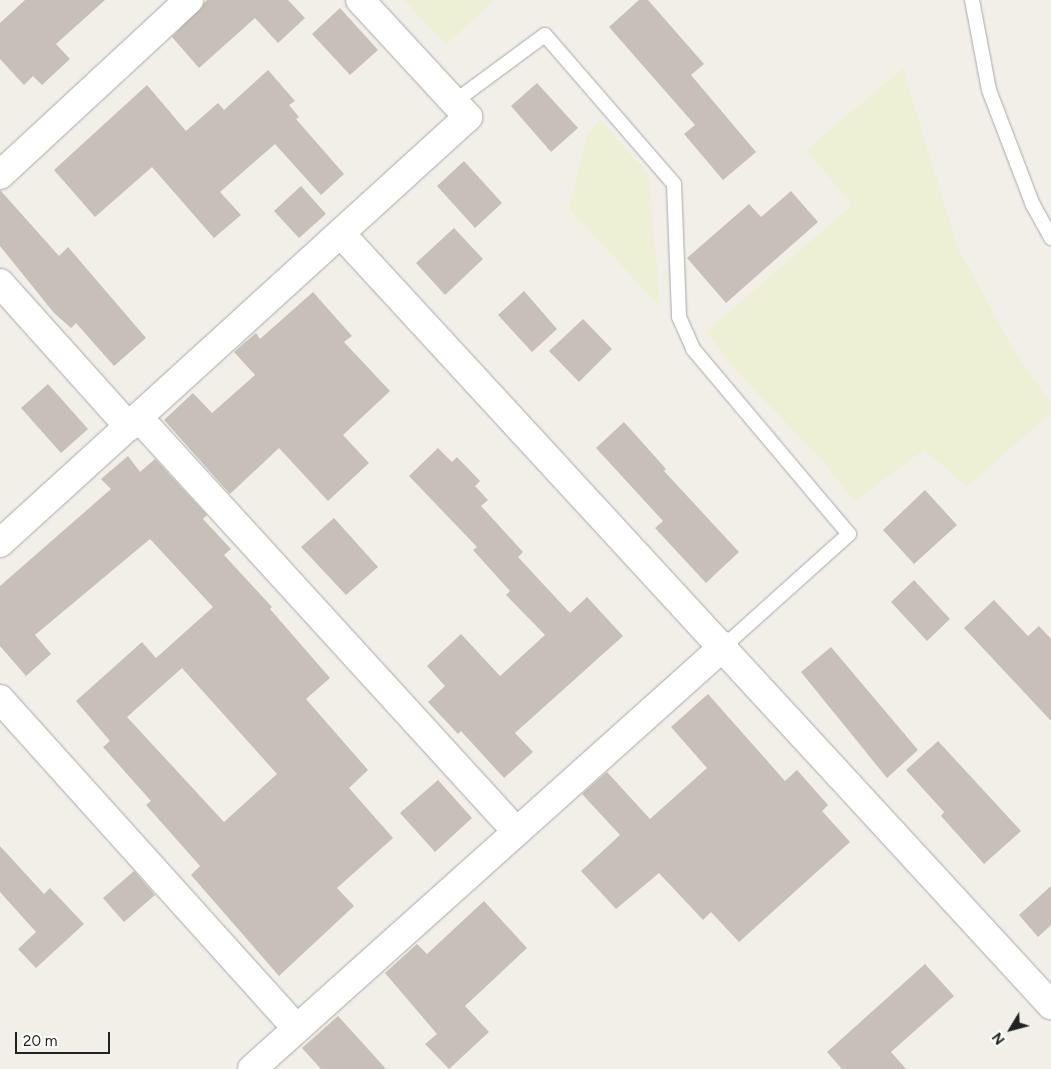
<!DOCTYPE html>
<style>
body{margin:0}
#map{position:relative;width:1051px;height:1069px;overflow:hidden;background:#f2efe9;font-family:Figtree,sans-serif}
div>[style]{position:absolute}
.farmland>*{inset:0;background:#eef0d5}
.building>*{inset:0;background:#c7bfb8}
.roads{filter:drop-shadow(0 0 1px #a9a9a9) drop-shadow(0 0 1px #a9a9a9)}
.lane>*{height:14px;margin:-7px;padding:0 7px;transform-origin:7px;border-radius:7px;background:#fff}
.street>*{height:28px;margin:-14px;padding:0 14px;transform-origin:14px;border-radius:14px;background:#fff}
span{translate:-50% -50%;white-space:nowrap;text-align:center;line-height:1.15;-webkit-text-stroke:4.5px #fff;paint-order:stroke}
.north{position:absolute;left:986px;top:1004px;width:50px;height:50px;-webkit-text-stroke:4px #fff;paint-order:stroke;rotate:233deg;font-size:14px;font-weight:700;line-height:20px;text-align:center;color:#222}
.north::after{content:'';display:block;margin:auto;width:18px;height:22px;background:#222;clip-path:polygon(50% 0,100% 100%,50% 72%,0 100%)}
.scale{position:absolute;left:15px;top:1032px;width:95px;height:22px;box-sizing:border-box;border:2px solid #222;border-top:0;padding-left:6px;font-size:15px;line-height:18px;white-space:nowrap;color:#222;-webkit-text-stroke:4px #fff;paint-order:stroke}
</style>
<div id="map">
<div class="farmland">
<div style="clip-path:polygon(404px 0,494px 0,446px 45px)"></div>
<div style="clip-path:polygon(903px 68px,958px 248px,1015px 352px,1051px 403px,1051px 413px,967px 487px,924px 450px,854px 502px,822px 460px,740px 375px,706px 332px,852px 205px,806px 150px)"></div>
<div style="clip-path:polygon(600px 119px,649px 175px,660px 307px,569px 209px,587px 135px)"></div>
</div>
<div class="building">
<div style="clip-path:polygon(25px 0,105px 0,56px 44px,70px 59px,42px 85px,33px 76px,24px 85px,0 59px,0 23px)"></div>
<div style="clip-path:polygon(207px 0,288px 0,305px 18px,278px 43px,255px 18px,199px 68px,172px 37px)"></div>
<div style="clip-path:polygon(639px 0,648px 0,704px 64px,691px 75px,756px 152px,723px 180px,684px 134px,695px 125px,609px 27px)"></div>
<div style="clip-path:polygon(340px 8px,378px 50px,350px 75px,312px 34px)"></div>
<div style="clip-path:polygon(268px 70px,295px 101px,289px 105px,299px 117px,296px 119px,344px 174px,321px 195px,275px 144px,220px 192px,241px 215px,214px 238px,152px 167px,95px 217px,54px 170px,147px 85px,186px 131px,218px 103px,224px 110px)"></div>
<div style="clip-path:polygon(537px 83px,578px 128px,551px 152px,511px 106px)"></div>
<div style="clip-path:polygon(464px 161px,502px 203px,475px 228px,437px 186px)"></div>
<div style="clip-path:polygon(301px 186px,326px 214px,299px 238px,274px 211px)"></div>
<div style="clip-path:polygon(0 190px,59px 256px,68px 247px,146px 338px,114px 366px,76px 323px,71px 328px,54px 313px,0 246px)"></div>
<div style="clip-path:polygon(791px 191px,818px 222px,726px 303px,687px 258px,749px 204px,761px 217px)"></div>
<div style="clip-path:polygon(454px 228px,483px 259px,445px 295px,416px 263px)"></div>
<div style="clip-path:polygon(524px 291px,557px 329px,532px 352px,498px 315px)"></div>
<div style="clip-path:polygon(313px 292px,352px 336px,344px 342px,390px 391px,343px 435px,369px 463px,328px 501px,279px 448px,230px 494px,164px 420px,193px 393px,212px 413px,255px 375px,234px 352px,256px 333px,260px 339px)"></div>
<div style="clip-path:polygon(583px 319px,612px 349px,579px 382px,549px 351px)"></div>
<div style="clip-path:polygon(48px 384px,88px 429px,61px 453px,21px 408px)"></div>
<div style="clip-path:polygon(624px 422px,666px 469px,664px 471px,739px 552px,706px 583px,655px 528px,663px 521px,596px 448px)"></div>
<div style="clip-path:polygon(438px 448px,452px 462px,457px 457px,480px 481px,475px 486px,488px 500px,481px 506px,523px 552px,518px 557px,570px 613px,587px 597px,623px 636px,515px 733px,533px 752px,504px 778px,461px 731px,458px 734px,428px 702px,445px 686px,427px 666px,461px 634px,500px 676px,545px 635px,506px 595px,510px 591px,473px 550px,477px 547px,409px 476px)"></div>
<div style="clip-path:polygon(evenodd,128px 456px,140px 472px,155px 459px,207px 515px,203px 519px,231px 549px,224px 555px,272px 607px,270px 609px,330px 678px,306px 699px,368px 770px,349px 788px,393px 838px,337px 888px,354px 906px,279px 976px,191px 875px,200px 866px,146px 805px,151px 801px,103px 747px,110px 741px,76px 701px,142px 642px,156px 658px,213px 607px,150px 539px,35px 635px,51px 654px,26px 676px,0 646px,0 586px,111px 489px,101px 479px,128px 456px,182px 668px,277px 774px,224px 822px,127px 717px,182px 668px)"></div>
<div style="clip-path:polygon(925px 490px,957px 525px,914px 564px,883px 530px)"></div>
<div style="clip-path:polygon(334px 518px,378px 567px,346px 595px,301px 547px)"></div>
<div style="clip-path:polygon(914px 580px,950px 619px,927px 641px,891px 602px)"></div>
<div style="clip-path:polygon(994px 600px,1028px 636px,1039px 626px,1051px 639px,1051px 721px,964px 628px)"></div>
<div style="clip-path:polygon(831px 647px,918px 750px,887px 778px,801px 672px)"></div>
<div style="clip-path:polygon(708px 694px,785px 781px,797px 770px,828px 805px,822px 811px,850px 842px,739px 942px,711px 912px,703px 920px,659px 873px,616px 909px,581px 871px,620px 835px,582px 794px,607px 772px,650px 819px,707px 768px,671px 727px)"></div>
<div style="clip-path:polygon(938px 741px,1021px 831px,984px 864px,941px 816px,944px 812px,906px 770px)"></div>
<div style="clip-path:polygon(438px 780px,472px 818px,435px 852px,400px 813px)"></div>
<div style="clip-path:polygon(0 846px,44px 894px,50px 888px,84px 924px,36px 968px,18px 949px,36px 932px,0 892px)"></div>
<div style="clip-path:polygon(134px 871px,155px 895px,124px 922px,103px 898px)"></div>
<div style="clip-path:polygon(1051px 886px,1051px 925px,1038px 937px,1019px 915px)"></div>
<div style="clip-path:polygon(484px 901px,527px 948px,465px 1006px,489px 1032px,449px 1069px,425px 1044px,437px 1034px,385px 973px,417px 944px,427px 954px)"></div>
<div style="clip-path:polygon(925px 964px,954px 996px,891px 1052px,906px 1069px,842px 1069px,827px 1052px)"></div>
<div style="clip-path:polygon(338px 1016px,359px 1039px,386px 1069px,321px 1069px,302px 1048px)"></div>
</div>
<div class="roads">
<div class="lane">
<div style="left:972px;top:0;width:92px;rotate:79.3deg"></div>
<div style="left:989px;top:90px;width:123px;rotate:69.1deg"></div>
<div style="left:1033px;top:205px;width:38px;rotate:61deg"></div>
<div style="left:454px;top:102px;width:113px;rotate:-36.4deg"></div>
<div style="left:545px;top:35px;width:197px;rotate:49.1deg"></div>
<div style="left:674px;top:184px;width:133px;rotate:87.8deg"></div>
<div style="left:679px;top:317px;width:35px;rotate:66deg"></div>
<div style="left:693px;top:349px;width:242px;rotate:49.9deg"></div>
<div style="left:849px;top:534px;width:168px;rotate:138.1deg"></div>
</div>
<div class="street">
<div style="left:0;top:175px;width:258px;rotate:-42.8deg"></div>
<div style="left:342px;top:235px;width:1047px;rotate:47.36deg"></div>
<div style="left:0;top:283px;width:193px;rotate:48.1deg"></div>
<div style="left:139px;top:418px;width:559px;rotate:47.61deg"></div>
<div style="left:0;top:543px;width:633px;rotate:-42.31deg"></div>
<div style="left:468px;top:117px;width:159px;rotate:-132.7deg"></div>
<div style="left:0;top:699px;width:443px;rotate:48deg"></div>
<div style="left:252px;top:1069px;width:634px;rotate:-41.87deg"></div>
</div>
</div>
<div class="north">N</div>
<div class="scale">20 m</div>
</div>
